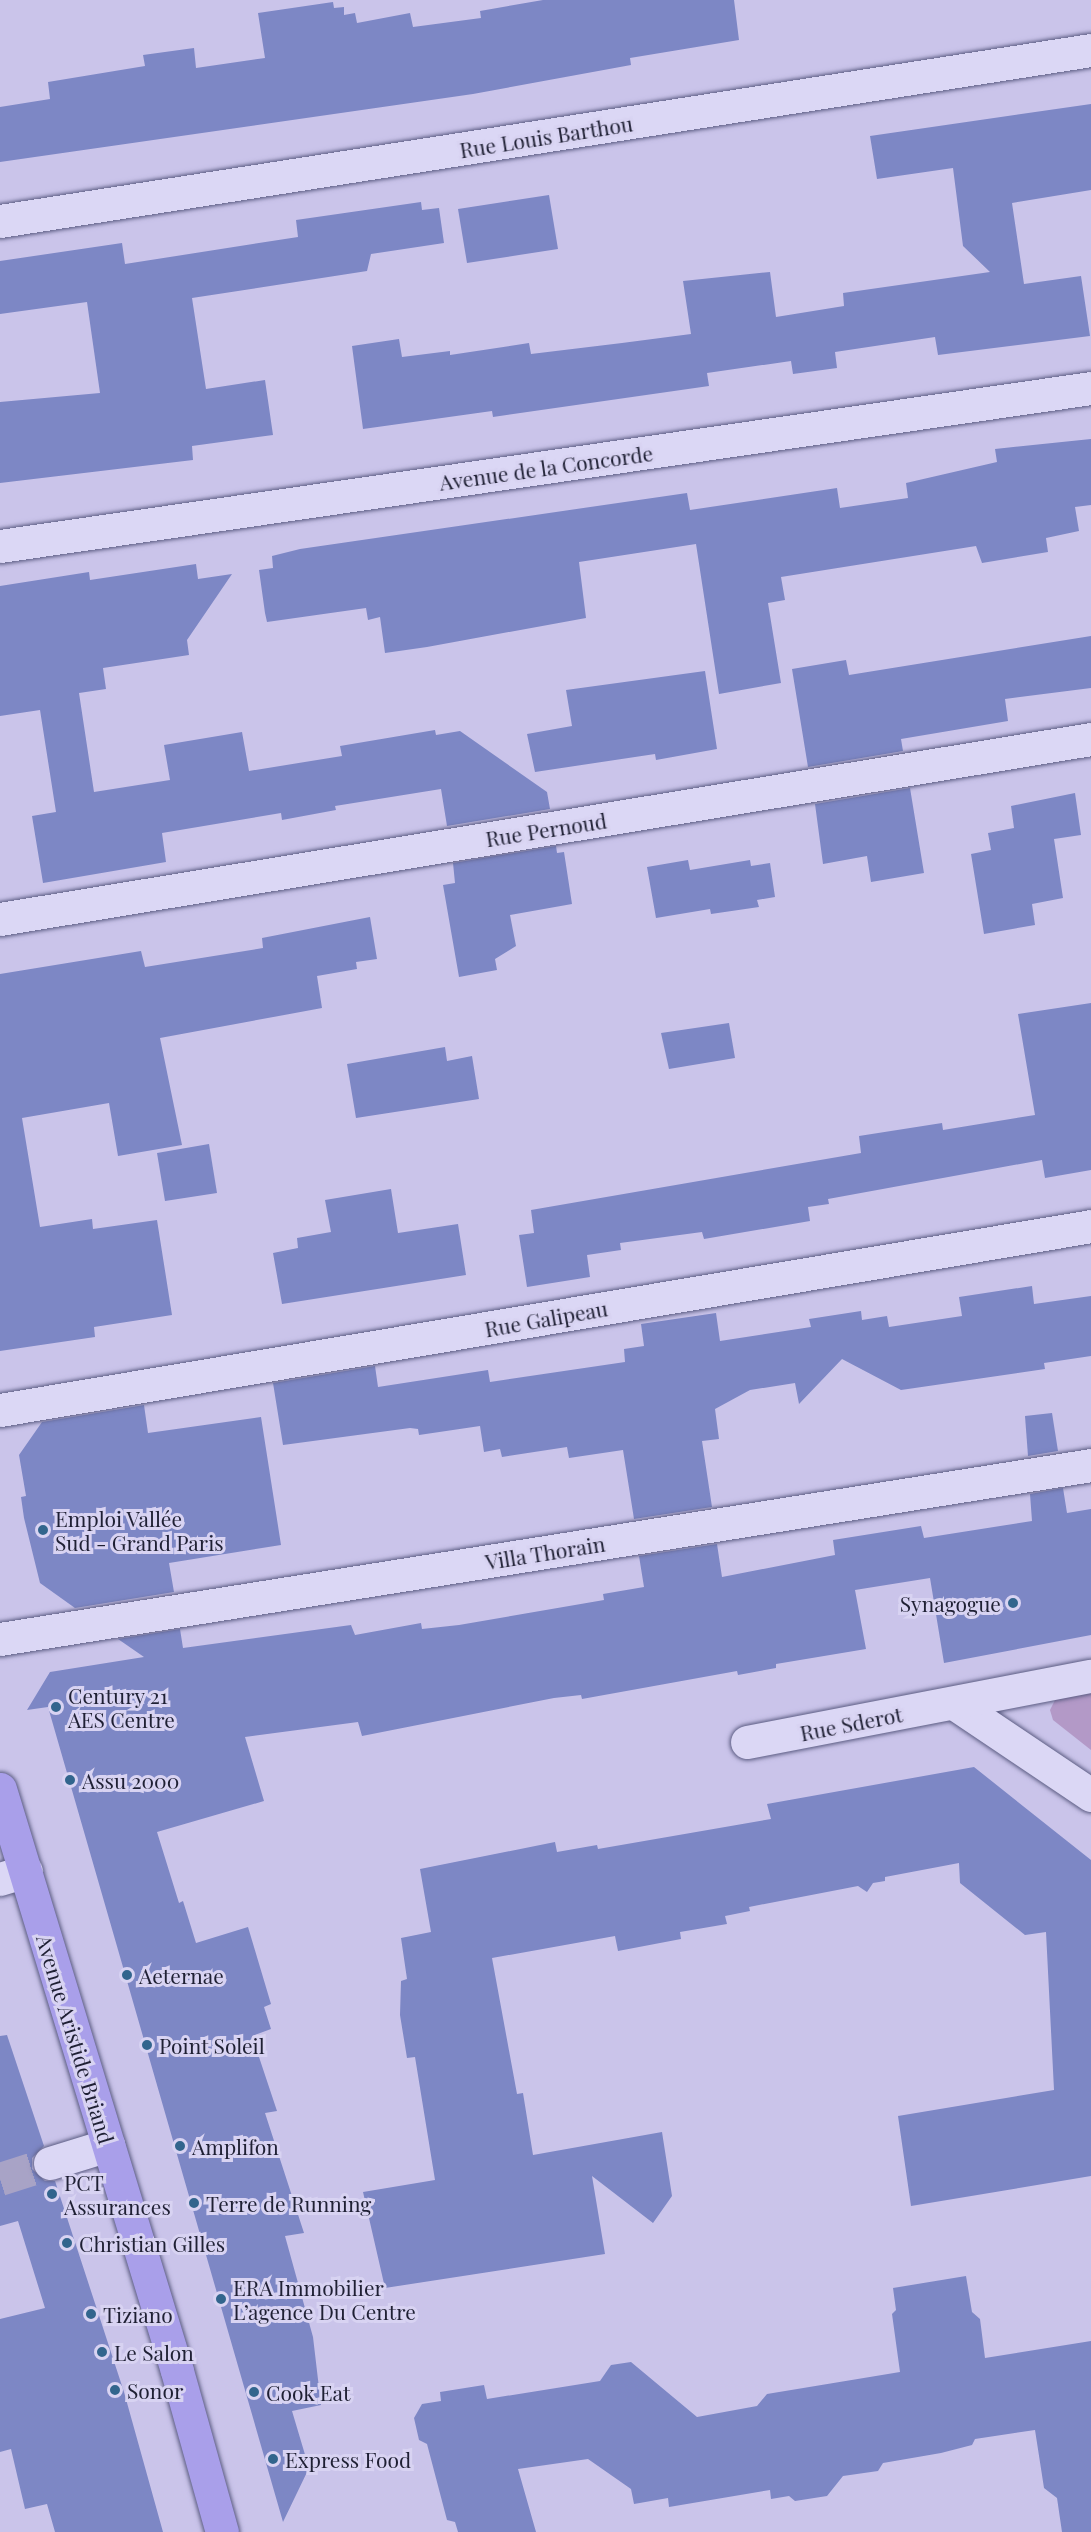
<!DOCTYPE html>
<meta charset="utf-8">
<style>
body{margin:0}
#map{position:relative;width:1091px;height:2532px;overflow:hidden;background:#cac4ea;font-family:"Playfair Display",serif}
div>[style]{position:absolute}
.green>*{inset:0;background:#b399c7}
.building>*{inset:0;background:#7d87c5}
.minor-tunnel>*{height:33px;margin-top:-16.5px;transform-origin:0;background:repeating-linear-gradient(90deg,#a8a3c6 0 33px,transparent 0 49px)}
.roads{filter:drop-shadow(0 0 2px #5c5d83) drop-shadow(0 0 2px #5c5d83)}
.minor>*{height:33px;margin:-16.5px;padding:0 16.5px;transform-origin:16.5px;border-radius:16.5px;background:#dbd7f5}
.major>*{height:33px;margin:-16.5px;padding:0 16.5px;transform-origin:16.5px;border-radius:16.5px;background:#a99fea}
.dots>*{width:16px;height:16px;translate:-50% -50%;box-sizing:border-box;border:3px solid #d8d3f2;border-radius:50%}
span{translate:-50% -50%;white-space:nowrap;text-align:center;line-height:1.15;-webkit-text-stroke:6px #d8d3f2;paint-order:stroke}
.street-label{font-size:21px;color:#1f2034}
.poi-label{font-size:21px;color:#1f2034}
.left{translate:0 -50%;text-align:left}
.right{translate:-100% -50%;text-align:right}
</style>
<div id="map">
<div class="green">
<div style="clip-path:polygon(1091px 1688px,1091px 1750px,1053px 1720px,1050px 1710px,1058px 1694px)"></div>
</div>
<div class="building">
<div style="clip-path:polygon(543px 0,734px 0,739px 40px,630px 58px,631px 65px,473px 94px,0 162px,0 107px,50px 99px,48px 82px,145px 66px,143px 55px,194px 48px,196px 68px,265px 58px,258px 13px,333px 2px,334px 8px,344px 7px,344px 15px,355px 13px,357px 23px,410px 13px,413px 27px,481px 18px,480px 11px)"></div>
<div style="clip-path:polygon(1091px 104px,1091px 190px,1012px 203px,1024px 284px,1081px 276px,1090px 336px,938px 355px,935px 337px,835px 352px,837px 368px,793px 374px,791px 361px,707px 373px,709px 386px,493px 417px,492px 411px,363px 429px,352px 346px,399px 339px,402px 357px,450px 351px,450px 355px,529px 343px,531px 354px,622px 343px,691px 334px,683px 281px,770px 272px,776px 317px,844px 306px,843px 293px,990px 272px,963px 246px,953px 168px,877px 179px,870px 136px)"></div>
<div style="clip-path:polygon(549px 195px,558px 249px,467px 263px,458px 209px)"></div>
<div style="clip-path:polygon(421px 202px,422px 210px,439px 208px,444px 243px,371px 254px,367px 271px,192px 298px,206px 389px,265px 380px,273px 435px,192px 446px,193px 460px,0 483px,0 402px,100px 393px,87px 302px,0 314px,0 261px,122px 243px,125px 264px,298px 237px,296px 220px)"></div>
<div style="clip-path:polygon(1091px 439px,1091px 505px,1075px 507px,1079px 531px,1046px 538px,1048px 552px,982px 563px,976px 546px,781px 577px,785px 600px,768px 603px,781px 683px,719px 694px,696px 544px,579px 562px,586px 618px,427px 647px,385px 653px,380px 617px,368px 620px,366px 608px,267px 622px,265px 613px,259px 570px,273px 568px,272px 556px,300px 549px,687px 493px,690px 510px,837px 488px,840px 508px,908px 498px,906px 483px,997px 462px,995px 449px)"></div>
<div style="clip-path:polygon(196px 564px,198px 579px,232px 574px,187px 640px,189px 655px,103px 668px,106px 689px,79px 693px,94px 792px,170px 780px,164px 745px,242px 732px,249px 771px,342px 756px,340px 746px,435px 730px,436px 735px,460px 731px,547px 792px,550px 809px,447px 826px,441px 789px,335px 806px,336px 810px,282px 820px,281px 813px,162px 833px,166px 862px,43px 883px,32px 816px,56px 812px,40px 710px,0 716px,0 586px,89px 572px,90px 580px)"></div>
<div style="clip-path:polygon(1091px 636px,1091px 688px,1005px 699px,1008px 721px,901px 739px,903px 751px,808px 767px,792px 669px,846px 660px,849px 675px)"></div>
<div style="clip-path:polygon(705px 671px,717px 749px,656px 760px,655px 754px,535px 772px,527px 734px,572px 726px,566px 690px)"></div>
<div style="clip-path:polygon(910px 788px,924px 873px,871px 882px,867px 856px,823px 864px,815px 804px)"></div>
<div style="clip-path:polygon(1075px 793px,1081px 835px,1054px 839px,1063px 898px,1032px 904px,1035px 925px,984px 934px,971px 854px,991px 850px,988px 833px,1014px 828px,1011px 806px)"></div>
<div style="clip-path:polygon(556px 846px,557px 853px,564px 852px,572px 904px,510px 915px,516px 946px,495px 959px,497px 970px,459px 977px,443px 885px,455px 883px,453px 863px)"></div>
<div style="clip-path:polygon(688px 860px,690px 870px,750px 860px,751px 866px,770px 863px,775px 897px,757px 900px,759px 907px,711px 914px,710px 909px,656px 918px,647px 867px)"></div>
<div style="clip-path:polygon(370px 917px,377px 959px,356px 962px,357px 969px,317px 976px,322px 1008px,160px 1038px,182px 1145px,118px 1156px,109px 1103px,22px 1118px,40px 1227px,92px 1219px,93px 1229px,157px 1220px,172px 1315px,94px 1327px,95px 1337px,0 1351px,0 974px,141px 951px,145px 967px,263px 948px,262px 938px)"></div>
<div style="clip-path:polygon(1091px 1003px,1091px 1170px,1045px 1178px,1042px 1160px,828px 1199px,829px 1204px,808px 1207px,810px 1221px,704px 1239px,702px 1232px,620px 1243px,621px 1250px,587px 1255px,590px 1277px,527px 1287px,519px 1235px,534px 1233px,531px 1210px,861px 1153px,859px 1136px,942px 1123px,943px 1130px,1035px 1115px,1018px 1014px)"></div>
<div style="clip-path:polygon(729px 1023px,735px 1058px,669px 1069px,661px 1033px)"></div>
<div style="clip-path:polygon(445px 1047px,447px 1061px,472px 1056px,479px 1099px,356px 1118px,347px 1064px)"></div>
<div style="clip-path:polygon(209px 1144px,217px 1193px,165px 1201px,157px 1153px)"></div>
<div style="clip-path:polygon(391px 1189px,398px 1233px,458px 1224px,466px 1275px,282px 1304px,273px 1253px,298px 1248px,297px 1238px,331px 1232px,325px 1200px)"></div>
<div style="clip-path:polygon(1032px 1286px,1034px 1304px,1091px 1296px,1091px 1356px,1044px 1363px,1045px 1369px,901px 1390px,842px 1359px,799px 1404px,795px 1383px,750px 1390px,715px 1409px,719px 1439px,702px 1441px,712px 1507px,634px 1519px,623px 1450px,569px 1458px,567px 1447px,502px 1457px,500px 1449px,484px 1452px,480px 1426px,419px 1435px,418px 1429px,410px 1428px,283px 1445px,273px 1383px,375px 1366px,378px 1387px,488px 1370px,490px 1382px,625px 1362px,624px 1349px,644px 1346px,641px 1324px,716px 1313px,720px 1341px,811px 1327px,809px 1319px,861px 1311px,862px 1320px,887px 1316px,889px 1327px,962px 1316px,959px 1297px)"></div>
<div style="clip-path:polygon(144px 1405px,148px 1433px,261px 1417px,281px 1545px,169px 1563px,174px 1592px,75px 1608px,40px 1583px,24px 1518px,21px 1497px,26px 1496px,19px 1455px,42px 1422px)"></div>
<div style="clip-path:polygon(1052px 1413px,1058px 1451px,1028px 1456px,1025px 1416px)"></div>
<div style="clip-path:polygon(1063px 1488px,1067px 1513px,1091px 1509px,1091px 1635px,944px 1663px,930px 1578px,855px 1590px,866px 1649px,776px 1664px,776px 1668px,738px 1675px,737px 1671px,582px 1699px,581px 1695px,554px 1698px,362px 1736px,358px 1722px,245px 1737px,264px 1801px,157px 1832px,179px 1903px,183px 1901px,196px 1943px,248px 1927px,271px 2004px,264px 2007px,271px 2029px,252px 2036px,277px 2111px,265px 2113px,304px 2233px,285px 2236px,313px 2337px,321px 2405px,292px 2411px,309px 2468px,283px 2522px,48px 1707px,27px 1710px,50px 1672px,144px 1657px,118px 1639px,180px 1629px,183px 1648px,351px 1625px,355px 1635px,421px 1623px,422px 1629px,459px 1625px,604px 1600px,603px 1594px,644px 1587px,639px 1556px,717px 1544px,722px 1577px,835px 1555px,833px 1540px,921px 1526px,924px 1538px,1032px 1521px,1030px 1494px)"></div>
<div style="clip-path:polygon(974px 1767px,1091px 1860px,1091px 2176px,911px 2206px,898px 2116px,1054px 2090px,1046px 1932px,1025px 1935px,960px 1883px,959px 1863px,885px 1877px,885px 1881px,873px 1883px,867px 1892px,858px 1886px,749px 1907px,750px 1911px,725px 1916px,727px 1924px,680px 1932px,681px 1939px,618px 1951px,615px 1936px,492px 1958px,517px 2094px,523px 2093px,533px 2155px,662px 2132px,672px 2196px,653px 2223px,592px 2176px,605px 2254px,385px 2288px,363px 2192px,435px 2180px,415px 2057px,407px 2058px,400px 2015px,401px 1981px,407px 1979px,401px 1938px,431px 1932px,420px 1869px,555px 1842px,557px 1852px,597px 1845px,598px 1849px,771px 1819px,767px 1804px)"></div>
<div style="clip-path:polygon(7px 2035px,44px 2146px,32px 2158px,32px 2169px,45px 2181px,55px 2181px,124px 2392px,163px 2532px,55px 2532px,47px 2504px,25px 2509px,11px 2449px,0 2452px,0 2319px,45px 2308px,18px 2221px,0 2226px,0 2036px)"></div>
<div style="clip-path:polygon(966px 2276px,972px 2312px,980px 2319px,985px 2358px,1091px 2341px,1091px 2532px,1062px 2532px,1057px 2498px,1044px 2488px,1035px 2430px,975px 2439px,972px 2445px,941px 2453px,883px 2463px,878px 2471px,843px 2476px,827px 2496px,795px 2501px,789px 2496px,771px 2499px,770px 2490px,669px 2507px,668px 2498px,634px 2504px,631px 2489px,588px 2459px,518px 2469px,536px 2532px,458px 2532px,455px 2522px,447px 2520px,427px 2444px,419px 2440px,414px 2418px,422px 2404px,441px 2401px,440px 2392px,484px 2385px,487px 2399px,600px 2381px,611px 2365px,631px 2362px,697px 2417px,757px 2406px,767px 2394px,900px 2372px,892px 2314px,896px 2310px,893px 2288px)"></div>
</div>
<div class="minor-tunnel">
<div style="left:0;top:2179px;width:52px;rotate:-17.7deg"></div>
</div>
<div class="roads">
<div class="minor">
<div style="left:0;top:221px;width:1104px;rotate:-8.91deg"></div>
<div style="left:0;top:546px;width:1102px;rotate:-8.24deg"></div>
<div style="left:0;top:919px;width:1106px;rotate:-9.37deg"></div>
<div style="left:0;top:1410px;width:1106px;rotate:-9.57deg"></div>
<div style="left:0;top:1639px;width:1105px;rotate:-9.06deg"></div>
<div style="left:954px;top:1703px;width:165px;rotate:33.9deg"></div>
<div style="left:747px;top:1742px;width:350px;rotate:-10.9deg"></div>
<div style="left:0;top:1879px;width:27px;rotate:-17deg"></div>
<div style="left:50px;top:2163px;width:61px;rotate:-17.2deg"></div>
</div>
<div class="major">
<div style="left:0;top:1789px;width:608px;rotate:73.08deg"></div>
<div style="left:177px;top:2371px;width:167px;rotate:74.4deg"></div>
</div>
</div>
<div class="dots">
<div style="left:43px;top:1530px;background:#32658d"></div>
<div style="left:1013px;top:1603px;background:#32658d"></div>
<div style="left:56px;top:1707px;background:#32658d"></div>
<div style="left:70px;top:1780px;background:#32658d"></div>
<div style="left:127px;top:1975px;background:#32658d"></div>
<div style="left:147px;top:2045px;background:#32658d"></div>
<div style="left:180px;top:2146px;background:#32658d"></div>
<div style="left:52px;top:2194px;background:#32658d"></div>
<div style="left:194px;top:2203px;background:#32658d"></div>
<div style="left:67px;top:2243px;background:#32658d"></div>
<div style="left:221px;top:2299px;background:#32658d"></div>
<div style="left:91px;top:2314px;background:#32658d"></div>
<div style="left:102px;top:2352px;background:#32658d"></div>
<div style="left:115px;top:2390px;background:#32658d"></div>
<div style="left:254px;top:2392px;background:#32658d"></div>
<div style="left:273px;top:2459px;background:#32658d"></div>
</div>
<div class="street-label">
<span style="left:546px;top:136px;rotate:-9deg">Rue Louis Barthou</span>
<span style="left:546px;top:467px;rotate:-8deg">Avenue de la Concorde</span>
<span style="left:546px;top:829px;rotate:-9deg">Rue Pernoud</span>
<span style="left:546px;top:1318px;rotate:-10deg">Rue Galipeau</span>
<span style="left:545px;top:1552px;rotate:-9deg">Villa Thorain</span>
<span style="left:851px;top:1723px;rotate:-11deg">Rue Sderot</span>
<span style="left:76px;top:2039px;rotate:73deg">Avenue Aristide Briand</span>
</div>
<div class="poi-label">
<span class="left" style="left:55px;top:1530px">Emploi Vallée<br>Sud - Grand Paris</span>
<span class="right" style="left:1001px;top:1603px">Synagogue</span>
<span class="left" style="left:68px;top:1707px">Century 21<br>AES Centre</span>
<span class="left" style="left:82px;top:1780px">Assu 2000</span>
<span class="left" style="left:139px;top:1975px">Aeternae</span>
<span class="left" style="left:159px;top:2045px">Point Soleil</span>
<span class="left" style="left:192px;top:2146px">Amplifon</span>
<span class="left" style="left:64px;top:2194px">PCT<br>Assurances</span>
<span class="left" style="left:206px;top:2203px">Terre de Running</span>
<span class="left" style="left:79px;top:2243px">Christian Gilles</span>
<span class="left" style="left:233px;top:2299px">ERA Immobilier<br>L’agence Du Centre</span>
<span class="left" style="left:103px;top:2314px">Tiziano</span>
<span class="left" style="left:114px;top:2352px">Le Salon</span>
<span class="left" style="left:127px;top:2390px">Sonor</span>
<span class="left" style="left:266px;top:2392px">Cook Eat</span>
<span class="left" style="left:285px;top:2459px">Express Food</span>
</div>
</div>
